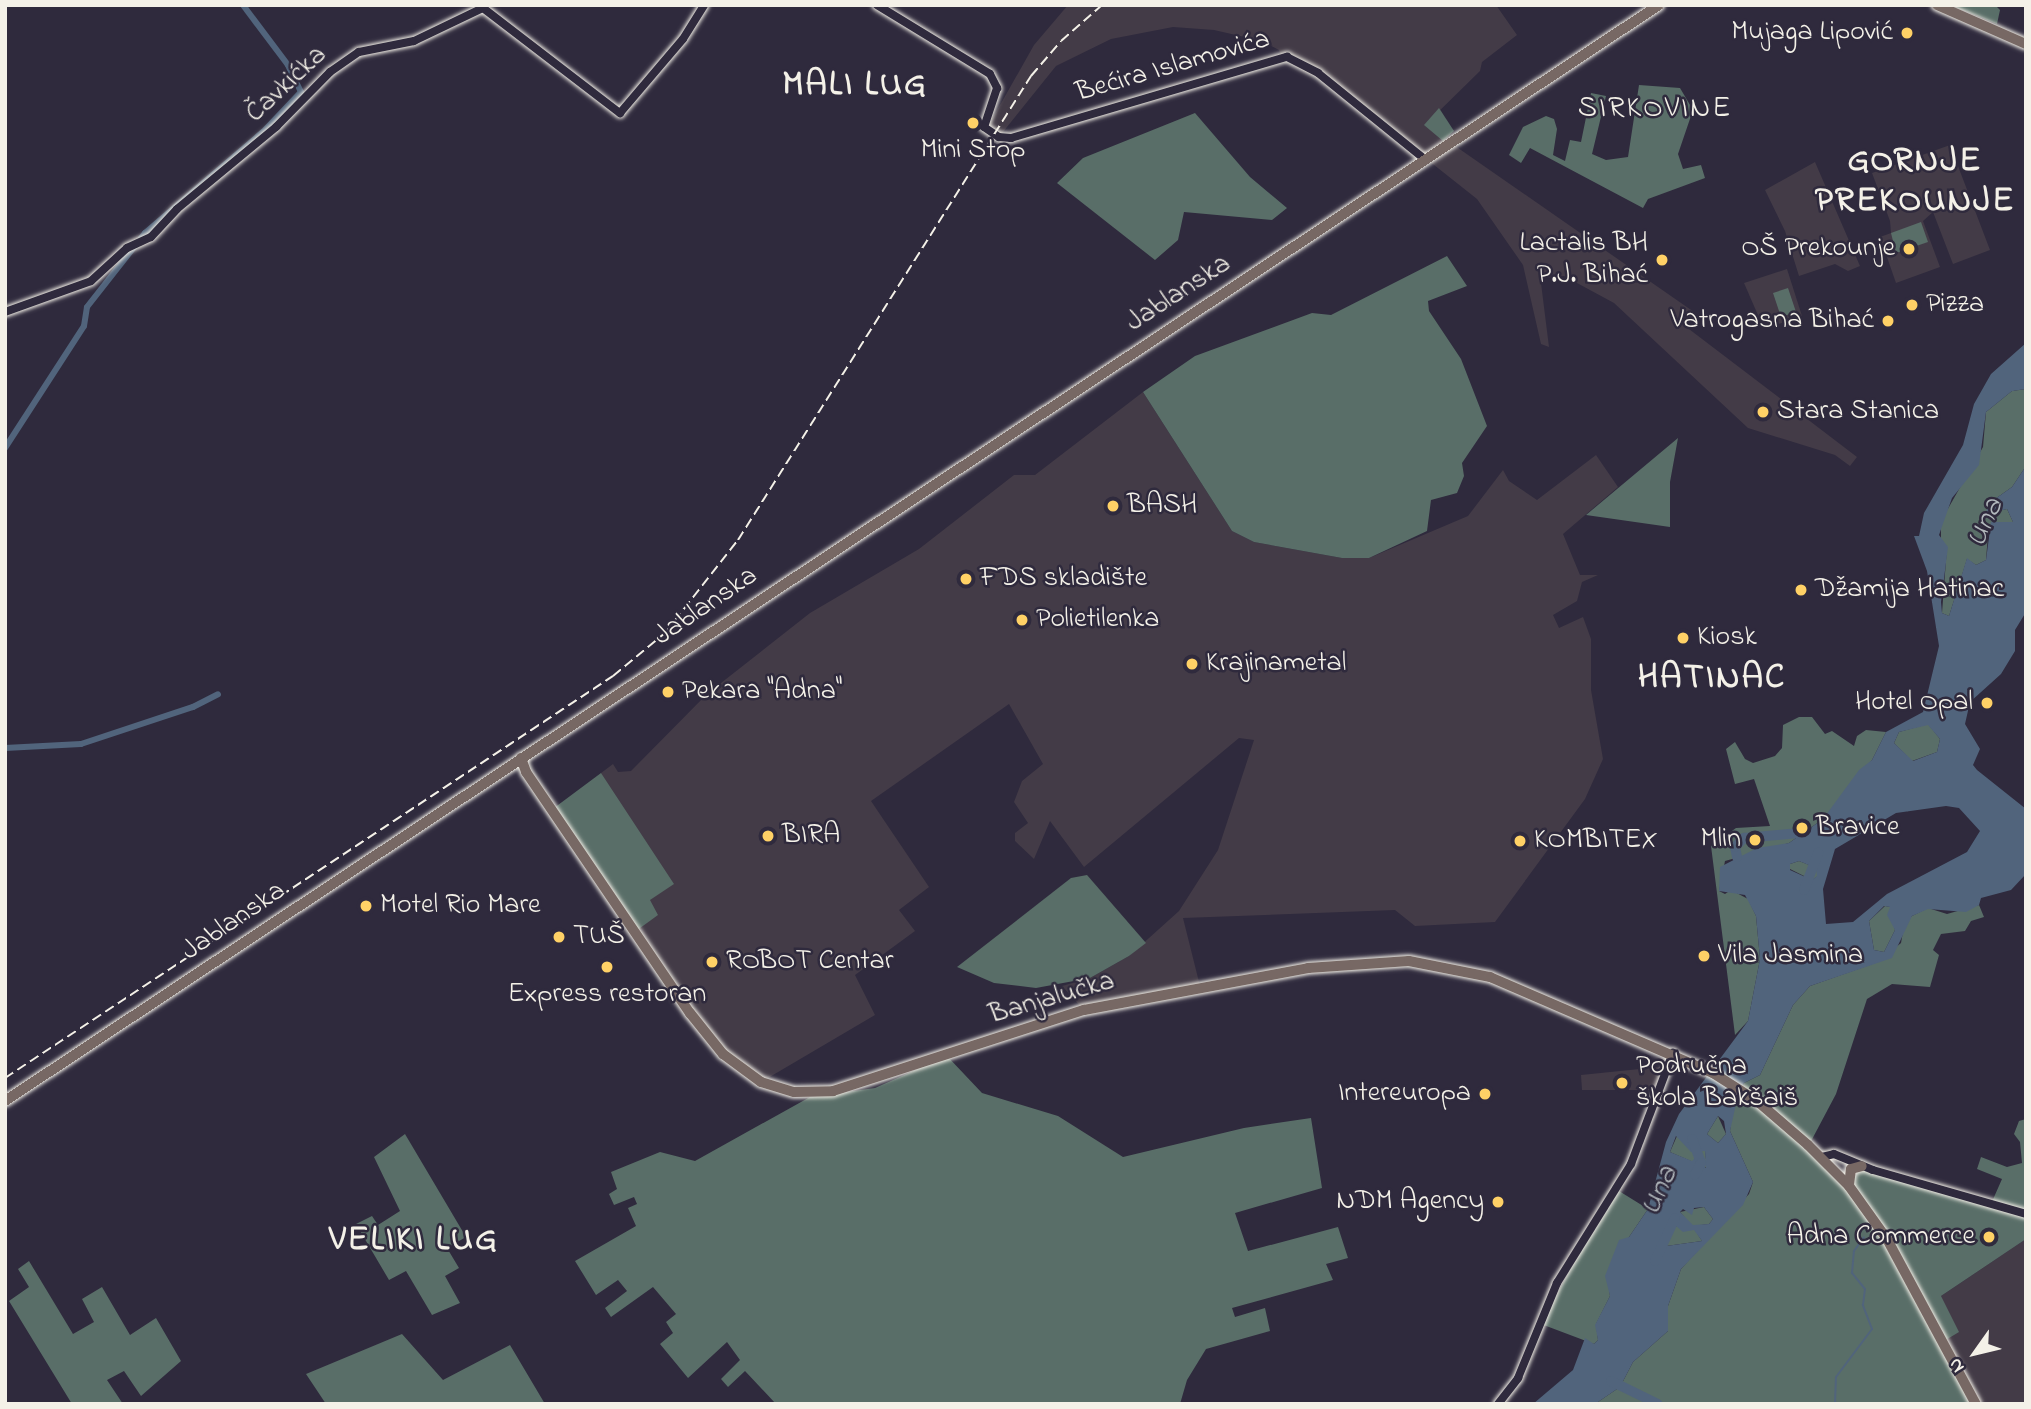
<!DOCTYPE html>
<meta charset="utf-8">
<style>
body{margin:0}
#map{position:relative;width:2031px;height:1409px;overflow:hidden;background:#2f2a3d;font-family:"Indie Flower",sans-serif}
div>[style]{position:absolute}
.built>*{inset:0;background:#433b47}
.green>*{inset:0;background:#596e68}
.water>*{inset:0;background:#51647c}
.stream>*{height:2px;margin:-1px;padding:0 1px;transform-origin:1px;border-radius:1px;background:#51647c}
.canal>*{height:6px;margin:-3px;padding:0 3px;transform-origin:3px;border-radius:3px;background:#51647c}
.river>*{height:10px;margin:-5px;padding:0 5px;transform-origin:5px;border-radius:5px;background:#51647c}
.roads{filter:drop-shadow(0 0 2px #f4f1e8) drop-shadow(0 0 2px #f4f1e8)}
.tertiary>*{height:8px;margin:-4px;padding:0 4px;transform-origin:4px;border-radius:4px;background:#2f2a3d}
.primary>*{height:10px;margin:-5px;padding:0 5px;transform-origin:5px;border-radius:5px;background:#776864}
.rail>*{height:2px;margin-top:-1px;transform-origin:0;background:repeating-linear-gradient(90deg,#f4f1e8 0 10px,transparent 0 15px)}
.dots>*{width:19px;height:19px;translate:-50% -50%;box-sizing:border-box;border:4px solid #2f2a3d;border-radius:50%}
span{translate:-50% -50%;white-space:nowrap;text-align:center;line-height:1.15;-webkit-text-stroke:5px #2f2a3d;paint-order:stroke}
.poi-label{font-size:28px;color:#f4f1e8}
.right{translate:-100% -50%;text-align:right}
.left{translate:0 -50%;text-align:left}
.street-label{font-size:28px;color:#f4f1e8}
.neighbourhood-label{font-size:30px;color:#f4f1e8;letter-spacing:2px}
.water-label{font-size:30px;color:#b3b9bd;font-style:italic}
.district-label{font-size:35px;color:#f4f1e8;font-weight:700;letter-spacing:2px}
.frame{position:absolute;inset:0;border:7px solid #f4f1e8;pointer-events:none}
.north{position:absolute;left:1940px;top:1318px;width:70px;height:70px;-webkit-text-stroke:5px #2f2a3d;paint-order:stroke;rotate:236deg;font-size:19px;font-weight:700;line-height:28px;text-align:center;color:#f4f1e8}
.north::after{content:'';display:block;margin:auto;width:24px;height:32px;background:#f4f1e8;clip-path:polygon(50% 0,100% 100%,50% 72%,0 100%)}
</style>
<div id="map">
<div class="built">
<div style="clip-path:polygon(1068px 5px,1496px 5px,1517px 35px,1482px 62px,1480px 71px,1425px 125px,1694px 312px,1685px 326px,1857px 457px,1850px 466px,1835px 455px,1748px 428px,1614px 303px,1564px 276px,1544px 278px,1541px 283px,1549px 347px,1541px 344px,1523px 265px,1477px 199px,1318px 73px,1282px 58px,1279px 50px,1262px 41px,1214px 30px,1173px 27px,1111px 39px,1056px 66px,999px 137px,986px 130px,1034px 45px)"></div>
<div style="clip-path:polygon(1950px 145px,1990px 250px,1953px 264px,1933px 212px,1923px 221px,1940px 267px,1896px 283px,1880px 237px,1891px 233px,1890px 221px,1872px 173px)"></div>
<div style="clip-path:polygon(1815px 162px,1860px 266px,1848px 271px,1835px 264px,1799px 276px,1785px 231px,1765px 190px)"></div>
<div style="clip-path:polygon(1787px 269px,1802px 316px,1764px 329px,1744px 283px)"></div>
<div style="clip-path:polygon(1143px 392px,1232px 531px,1254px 542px,1342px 558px,1369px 558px,1468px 516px,1503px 470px,1509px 481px,1537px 500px,1596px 455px,1618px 487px,1563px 534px,1580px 575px,1598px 575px,1582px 582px,1577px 601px,1553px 615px,1559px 628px,1583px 617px,1591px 639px,1591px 690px,1603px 759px,1585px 799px,1495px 922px,1415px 926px,1395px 910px,1183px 918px,1200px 986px,1084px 1010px,1062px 986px,1090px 978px,1129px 956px,1179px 911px,1218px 850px,1254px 740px,1239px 738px,1084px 867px,1050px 821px,1034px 859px,1015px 841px,1015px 833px,1028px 823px,1014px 802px,1022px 781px,1043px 764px,1009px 704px,871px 801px,929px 887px,899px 910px,915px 931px,855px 975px,875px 1015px,761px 1082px,723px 1054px,636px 931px,649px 900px,601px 773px,613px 764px,618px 772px,631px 771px,707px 694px,810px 613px,919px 549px,1014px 475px,1035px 475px)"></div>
<div style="clip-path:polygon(1669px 1066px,1659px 1090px,1582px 1090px,1581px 1075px)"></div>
<div style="clip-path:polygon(2026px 1239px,2026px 1404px,1976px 1404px,1944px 1341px,1941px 1296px)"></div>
</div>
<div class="green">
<div style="clip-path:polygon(1950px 5px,1995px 5px,2000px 10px,1997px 24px)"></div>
<div style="clip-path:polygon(1639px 85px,1680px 88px,1693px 110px,1678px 154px,1683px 169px,1701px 165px,1705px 178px,1648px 199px,1643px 208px,1530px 148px,1521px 163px,1509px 155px,1523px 127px,1546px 116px,1554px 119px,1557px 129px,1553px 155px,1565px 161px,1570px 140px,1581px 142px,1591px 93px,1606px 96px,1592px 154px,1606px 160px,1628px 157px)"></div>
<div style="clip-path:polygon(1439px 108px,1454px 131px,1443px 141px,1424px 125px)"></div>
<div style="clip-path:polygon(1195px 113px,1250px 177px,1287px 208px,1272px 220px,1184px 212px,1178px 240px,1155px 260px,1057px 183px,1083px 158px)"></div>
<div style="clip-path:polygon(1921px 222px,1928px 242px,1896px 253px,1891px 233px)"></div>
<div style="clip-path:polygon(1447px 256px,1467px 286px,1428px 301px,1429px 311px,1461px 359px,1487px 426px,1462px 463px,1464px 476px,1457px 493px,1431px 500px,1427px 531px,1369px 558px,1342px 558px,1254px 542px,1232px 531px,1143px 392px,1195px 356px,1312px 313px,1331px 315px)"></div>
<div style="clip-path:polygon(1788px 288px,1796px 312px,1781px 317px,1773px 293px)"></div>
<div style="clip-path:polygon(2026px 389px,2026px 466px,2012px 487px,1988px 504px,1987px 513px,2007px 509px,2013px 522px,1988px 534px,1986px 560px,1976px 565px,1967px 559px,1949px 616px,1942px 613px,1947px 547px,1941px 542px,1941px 521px,1983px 447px,1986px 412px,2012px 391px)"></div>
<div style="clip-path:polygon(1678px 438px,1670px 482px,1670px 527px,1586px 515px)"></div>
<div style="clip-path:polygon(1799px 717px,1812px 717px,1825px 734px,1832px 731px,1854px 746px,1857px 736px,1866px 730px,1886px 732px,1872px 760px,1823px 819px,1789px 843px,1725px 861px,1719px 891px,1725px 894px,1731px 890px,1748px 899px,1756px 916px,1760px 959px,1748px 1021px,1735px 1035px,1711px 846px,1736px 828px,1770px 826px,1754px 779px,1735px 784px,1726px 749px,1735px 742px,1745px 759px,1753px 763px,1775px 756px,1782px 748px,1783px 725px)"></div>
<div style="clip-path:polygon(1928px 724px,1940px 739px,1937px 752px,1912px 761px,1894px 743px,1899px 732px)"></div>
<div style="clip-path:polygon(601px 773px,674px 884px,650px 900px,658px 915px,636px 931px,554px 808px)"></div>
<div style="clip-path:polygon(1799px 861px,1817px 868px,1818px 876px,1812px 880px,1790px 869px,1790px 864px)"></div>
<div style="clip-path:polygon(1087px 875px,1146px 943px,1129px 956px,1090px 978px,1036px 988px,994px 983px,957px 967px,1071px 878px)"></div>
<div style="clip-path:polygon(1979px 905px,1984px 917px,1971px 921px,1965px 931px,1941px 934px,1933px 950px,1939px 955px,1930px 987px,1892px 984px,1867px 999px,1836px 1094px,1809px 1145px,1849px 1185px,1862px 1166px,1991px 1204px,2002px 1179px,1977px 1169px,1981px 1157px,2007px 1167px,2022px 1163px,2020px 1142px,2014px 1134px,2019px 1121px,2026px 1119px,2026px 1239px,1941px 1296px,1959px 1332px,1944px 1341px,1976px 1404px,1595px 1404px,1620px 1387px,1633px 1362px,1668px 1331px,1668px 1306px,1681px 1269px,1749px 1194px,1753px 1182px,1730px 1131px,1732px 1112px,1744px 1083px,1760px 1075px,1793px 1005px,1810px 986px,1878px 962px,1901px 943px,1904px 926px,1912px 916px,1928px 908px,1947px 914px)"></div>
<div style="clip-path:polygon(1885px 906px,1890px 907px,1895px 930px,1884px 952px,1874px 950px,1869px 921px)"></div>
<div style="clip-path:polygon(947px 1056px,982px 1093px,1058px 1116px,1123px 1157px,1244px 1128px,1311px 1118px,1322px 1188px,1235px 1213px,1248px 1251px,1338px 1227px,1348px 1258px,1326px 1264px,1333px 1280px,1232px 1308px,1235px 1317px,1265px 1308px,1270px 1331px,1206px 1349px,1187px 1380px,1180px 1404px,776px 1404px,745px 1371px,728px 1387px,721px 1379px,740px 1360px,727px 1342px,688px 1378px,660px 1344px,673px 1333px,666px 1322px,676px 1314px,653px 1287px,611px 1317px,605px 1308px,627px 1291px,618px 1280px,596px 1295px,575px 1261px,636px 1226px,628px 1208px,637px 1204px,634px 1197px,614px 1205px,609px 1194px,617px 1189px,611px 1172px,660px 1152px,695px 1161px,810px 1097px,875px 1088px)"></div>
<div style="clip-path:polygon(1718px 1116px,1726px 1134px,1718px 1143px,1707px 1134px)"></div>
<div style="clip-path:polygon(405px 1134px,466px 1237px,447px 1248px,459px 1268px,445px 1276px,460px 1303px,432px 1315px,406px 1271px,389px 1280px,356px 1224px,372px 1216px,378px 1225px,400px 1211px,374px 1157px)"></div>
<div style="clip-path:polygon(1677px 1136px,1696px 1150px,1705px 1151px,1707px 1168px,1670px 1152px)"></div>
<div style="clip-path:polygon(1619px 1191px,1648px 1209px,1629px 1237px,1608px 1281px,1610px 1296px,1596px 1324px,1598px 1340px,1594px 1344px,1541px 1324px,1584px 1244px)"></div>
<div style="clip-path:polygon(1704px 1207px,1713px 1219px,1709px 1224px,1692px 1226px,1680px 1212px)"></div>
<div style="clip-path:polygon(1676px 1226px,1695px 1230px,1702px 1241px,1659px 1247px,1665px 1232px)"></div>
<div style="clip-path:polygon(29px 1261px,73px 1334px,94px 1322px,82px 1299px,102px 1287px,130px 1335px,156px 1318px,181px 1361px,141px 1396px,124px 1371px,107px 1380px,123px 1404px,72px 1404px,9px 1301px,29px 1287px,18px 1269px)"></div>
<div style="clip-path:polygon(402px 1334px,443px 1380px,510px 1345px,545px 1404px,326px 1404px,306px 1374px)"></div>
</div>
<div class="water">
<div style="clip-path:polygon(evenodd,2026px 343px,2026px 389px,2012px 391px,1986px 412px,1979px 465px,1952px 498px,1939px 535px,1948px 547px,1941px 602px,1942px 613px,1949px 616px,1967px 558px,1976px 565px,1986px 560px,1991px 522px,2013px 522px,2007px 509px,1986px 514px,1988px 504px,2012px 487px,2026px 466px,2026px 612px,2015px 630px,2015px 651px,2001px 674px,1970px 702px,1965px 724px,1980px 749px,1973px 765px,1977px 770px,2026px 809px,2026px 874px,2011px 890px,1981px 898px,1979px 905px,1966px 912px,1928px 909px,1912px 916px,1892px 958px,1810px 986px,1793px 1005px,1760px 1075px,1744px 1083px,1738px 1095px,1730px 1131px,1753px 1182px,1743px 1205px,1681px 1269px,1668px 1306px,1668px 1331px,1633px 1362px,1620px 1387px,1595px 1404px,1533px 1404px,1573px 1370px,1585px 1338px,1594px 1344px,1598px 1340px,1595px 1325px,1610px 1296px,1605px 1276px,1619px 1240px,1629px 1237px,1648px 1209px,1666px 1142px,1679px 1114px,1748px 1021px,1760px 959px,1756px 916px,1745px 895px,1719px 891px,1720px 867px,1757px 848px,1789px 843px,1823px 819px,1859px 770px,1872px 760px,1886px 732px,1923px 712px,1939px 646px,1927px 571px,1914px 536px,1919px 536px,1924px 513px,1963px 445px,1974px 404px,1991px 374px,2026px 343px,1928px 725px,1940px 739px,1937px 752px,1913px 761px,1894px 743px,1899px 732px,1928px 725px,2026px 343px,1946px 806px,1959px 808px,1980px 831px,1967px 852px,1887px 894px,1853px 922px,1826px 924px,1823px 889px,1835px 849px,1896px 813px,1946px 806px,2026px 343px,1799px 861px,1816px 868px,1817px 876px,1812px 880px,1790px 870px,1790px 864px,1799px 861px,2026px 343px,1884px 906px,1890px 907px,1887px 915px,1895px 930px,1884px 952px,1874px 950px,1869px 921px,1884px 906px,2026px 343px,1718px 1116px,1724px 1121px,1726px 1134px,1718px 1143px,1707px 1134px,1718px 1116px,2026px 343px,1676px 1136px,1691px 1152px,1705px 1151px,1706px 1168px,1695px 1158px,1692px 1161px,1670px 1152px,1676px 1136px,2026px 343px,1704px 1207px,1713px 1219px,1709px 1224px,1693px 1225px,1680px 1212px,1683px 1209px,1692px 1215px,1694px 1208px,1704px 1207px,2026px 343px,1676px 1226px,1683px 1232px,1694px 1230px,1702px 1241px,1659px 1247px,1665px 1232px,1676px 1226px)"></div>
</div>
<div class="stream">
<div style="left:1835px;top:1404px;width:27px;rotate:-88deg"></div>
<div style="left:1836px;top:1377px;width:60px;rotate:-53.1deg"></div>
<div style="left:1872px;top:1329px;width:26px;rotate:-111deg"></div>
<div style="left:1863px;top:1305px;width:16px;rotate:-83deg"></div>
<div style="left:1865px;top:1289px;width:21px;rotate:-129deg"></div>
<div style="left:1852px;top:1273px;width:22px;rotate:-85deg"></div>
<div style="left:1854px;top:1251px;width:17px;rotate:-54deg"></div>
</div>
<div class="canal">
<div style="left:5px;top:448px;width:145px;rotate:-57.1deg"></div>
<div style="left:84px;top:326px;width:19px;rotate:-81deg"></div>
<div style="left:87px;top:307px;width:94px;rotate:-51.9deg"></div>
<div style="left:145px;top:233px;width:155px;rotate:-40.6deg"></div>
<div style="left:263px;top:132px;width:55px;rotate:-46.5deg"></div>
<div style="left:301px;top:92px;width:30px;rotate:-116deg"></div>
<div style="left:288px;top:65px;width:75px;rotate:-126.9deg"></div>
<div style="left:5px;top:748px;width:76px;rotate:-3deg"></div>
<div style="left:81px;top:744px;width:118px;rotate:-18.3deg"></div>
<div style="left:193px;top:707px;width:28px;rotate:-27deg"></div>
</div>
<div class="river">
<div style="left:1737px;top:857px;width:10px;rotate:-101deg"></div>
<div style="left:1735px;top:847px;width:13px;rotate:-45deg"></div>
<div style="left:1744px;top:838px;width:55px;rotate:-5.2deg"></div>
<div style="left:1804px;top:890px;width:40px;rotate:-69deg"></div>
<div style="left:1692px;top:1139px;width:26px;rotate:69deg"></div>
<div style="left:1701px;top:1163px;width:13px;rotate:117deg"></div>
<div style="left:1655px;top:1261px;width:47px;rotate:-65.1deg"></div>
<div style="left:1611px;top:1381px;width:52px;rotate:26.1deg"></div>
</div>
<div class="roads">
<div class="tertiary">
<div style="left:877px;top:5px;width:132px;rotate:31.4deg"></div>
<div style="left:990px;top:74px;width:16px;rotate:63deg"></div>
<div style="left:997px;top:88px;width:41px;rotate:108.4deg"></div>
<div style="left:984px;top:127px;width:18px;rotate:34deg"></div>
<div style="left:999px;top:137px;width:12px;rotate:5deg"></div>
<div style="left:1011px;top:138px;width:288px;rotate:-16.4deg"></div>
<div style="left:1287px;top:57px;width:35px;rotate:27deg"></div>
<div style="left:1318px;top:73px;width:139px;rotate:38.9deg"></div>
<div style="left:5px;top:312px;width:91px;rotate:-19.8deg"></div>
<div style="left:91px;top:281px;width:49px;rotate:-42.5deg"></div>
<div style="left:127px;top:248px;width:26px;rotate:-25deg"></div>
<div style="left:151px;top:237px;width:38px;rotate:-47deg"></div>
<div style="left:177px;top:209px;width:129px;rotate:-39.6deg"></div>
<div style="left:276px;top:127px;width:77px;rotate:-45.5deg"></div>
<div style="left:330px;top:72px;width:35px;rotate:-35deg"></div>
<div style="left:359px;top:52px;width:56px;rotate:-11.3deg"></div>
<div style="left:414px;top:41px;width:76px;rotate:-25.6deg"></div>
<div style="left:483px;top:8px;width:173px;rotate:37.5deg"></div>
<div style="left:620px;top:113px;width:97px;rotate:-49.6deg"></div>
<div style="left:683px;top:39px;width:40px;rotate:-58deg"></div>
<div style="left:1822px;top:1157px;width:12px;rotate:-14deg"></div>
<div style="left:1834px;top:1154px;width:42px;rotate:22.3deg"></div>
<div style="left:1873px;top:1170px;width:159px;rotate:16deg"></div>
<div style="left:1498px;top:1404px;width:33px;rotate:-52deg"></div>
<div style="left:1518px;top:1378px;width:103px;rotate:-67.7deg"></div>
<div style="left:1557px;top:1283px;width:140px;rotate:-58.1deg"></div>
<div style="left:1631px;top:1164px;width:119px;rotate:-69.3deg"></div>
</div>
<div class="primary">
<div style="left:1937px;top:5px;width:97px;rotate:23.7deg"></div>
<div style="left:521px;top:758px;width:15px;rotate:70deg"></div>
<div style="left:526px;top:772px;width:292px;rotate:55.8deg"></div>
<div style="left:690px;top:1013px;width:53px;rotate:51.2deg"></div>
<div style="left:723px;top:1054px;width:47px;rotate:36.4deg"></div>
<div style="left:761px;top:1082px;width:34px;rotate:17deg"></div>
<div style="left:794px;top:1092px;width:39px;rotate:-1deg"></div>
<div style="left:833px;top:1091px;width:264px;rotate:-17.9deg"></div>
<div style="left:1084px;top:1010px;width:228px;rotate:-10.6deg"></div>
<div style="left:1308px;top:968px;width:101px;rotate:-4deg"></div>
<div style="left:1409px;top:961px;width:83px;rotate:11.2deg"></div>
<div style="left:1490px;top:977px;width:243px;rotate:23.3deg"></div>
<div style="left:1713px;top:1073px;width:52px;rotate:32.5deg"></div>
<div style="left:1757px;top:1101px;width:67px;rotate:40.8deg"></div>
<div style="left:1808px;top:1145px;width:58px;rotate:45deg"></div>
<div style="left:1849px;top:1186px;width:65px;rotate:54.4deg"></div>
<div style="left:1887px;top:1239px;width:187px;rotate:61.7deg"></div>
<div style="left:5px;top:1101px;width:1984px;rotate:-33.53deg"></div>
<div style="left:1849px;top:1185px;width:16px;rotate:-83deg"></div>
<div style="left:1851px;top:1169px;width:11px;rotate:-15deg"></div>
</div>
</div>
<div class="rail">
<div style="left:5px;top:1078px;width:729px;rotate:-33.47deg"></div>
<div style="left:613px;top:676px;width:67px;rotate:-39.6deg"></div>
<div style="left:665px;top:633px;width:118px;rotate:-51.9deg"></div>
<div style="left:738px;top:540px;width:549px;rotate:-57.73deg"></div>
<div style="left:1031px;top:76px;width:46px;rotate:-49.4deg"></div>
<div style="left:1061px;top:41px;width:55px;rotate:-41.3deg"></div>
</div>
<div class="dots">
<div style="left:1907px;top:33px;background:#ffd166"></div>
<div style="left:973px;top:123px;background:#ffd166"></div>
<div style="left:1909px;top:249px;background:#ffd166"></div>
<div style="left:1662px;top:260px;background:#ffd166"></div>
<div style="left:1912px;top:305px;background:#ffd166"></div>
<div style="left:1888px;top:321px;background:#ffd166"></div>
<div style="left:1763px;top:412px;background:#ffd166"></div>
<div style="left:1113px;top:506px;background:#ffd166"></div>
<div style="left:966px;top:579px;background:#ffd166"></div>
<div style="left:1801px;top:590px;background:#ffd166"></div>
<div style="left:1022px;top:620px;background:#ffd166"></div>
<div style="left:1683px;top:638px;background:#ffd166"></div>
<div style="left:1192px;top:664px;background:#ffd166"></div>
<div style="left:668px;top:692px;background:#ffd166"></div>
<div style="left:1987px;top:703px;background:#ffd166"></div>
<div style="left:1802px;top:828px;background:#ffd166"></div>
<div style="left:768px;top:836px;background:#ffd166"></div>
<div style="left:1755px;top:840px;background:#ffd166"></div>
<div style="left:1520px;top:841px;background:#ffd166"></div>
<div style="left:366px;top:906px;background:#ffd166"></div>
<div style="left:559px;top:937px;background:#ffd166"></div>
<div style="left:1704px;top:956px;background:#ffd166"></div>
<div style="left:712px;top:962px;background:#ffd166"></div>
<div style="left:607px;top:967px;background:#ffd166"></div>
<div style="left:1622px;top:1083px;background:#ffd166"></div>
<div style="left:1485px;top:1094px;background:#ffd166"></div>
<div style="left:1498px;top:1202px;background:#ffd166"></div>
<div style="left:1989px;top:1237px;background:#ffd166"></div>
</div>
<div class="poi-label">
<span class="right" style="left:1893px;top:33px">Mujaga Lipović</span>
<span style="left:973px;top:151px">Mini Stop</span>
<span class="right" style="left:1648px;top:260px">Lactalis BH<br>P.J. Bihać</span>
<span class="right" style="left:1895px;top:249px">OŠ Prekounje</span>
<span class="left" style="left:1926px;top:305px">Pizza</span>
<span class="right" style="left:1874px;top:321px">Vatrogasna Bihać</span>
<span class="left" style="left:1777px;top:412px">Stara Stanica</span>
<span class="left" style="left:1127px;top:506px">BASH</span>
<span class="left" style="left:980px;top:579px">FDS skladište</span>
<span class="left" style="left:1815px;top:590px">Džamija Hatinac</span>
<span class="left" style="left:1036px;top:620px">Polietilenka</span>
<span class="left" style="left:1697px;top:638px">Kiosk</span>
<span class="left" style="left:1206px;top:664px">Krajinametal</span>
<span class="left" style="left:682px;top:692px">Pekara "Adna"</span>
<span class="right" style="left:1973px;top:703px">Hotel Opal</span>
<span class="left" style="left:1816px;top:828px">Bravice</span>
<span class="left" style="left:782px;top:836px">BIRA</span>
<span class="right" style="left:1741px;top:840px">Mlin</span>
<span class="left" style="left:1534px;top:841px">KOMBITEX</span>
<span class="left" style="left:380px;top:906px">Motel Rio Mare</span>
<span class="left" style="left:573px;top:937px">TUŠ</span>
<span class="left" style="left:1718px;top:956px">Vila Jasmina</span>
<span class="left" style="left:726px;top:962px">ROBOT Centar</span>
<span style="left:607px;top:995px">Express restoran</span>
<span class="left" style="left:1636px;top:1083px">Područna<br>škola Bakšaiš</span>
<span class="right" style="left:1471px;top:1094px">Intereuropa</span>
<span class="right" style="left:1484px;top:1202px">NDM Agency</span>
<span class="right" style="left:1975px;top:1237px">Adna Commerce</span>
</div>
<div class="street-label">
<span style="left:1173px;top:67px;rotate:-16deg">Bećira Islamovića</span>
<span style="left:287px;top:85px;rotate:-43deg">Čavkićka</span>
<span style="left:1179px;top:294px;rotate:-33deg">Jablanska</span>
<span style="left:706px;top:607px;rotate:-34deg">Jablanska</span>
<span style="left:234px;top:922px;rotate:-34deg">Jablanska</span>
<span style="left:1052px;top:999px;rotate:-16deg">Banjalučka</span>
</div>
<div class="neighbourhood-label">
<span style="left:1655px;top:109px">SIRKOVINE</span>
</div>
<div class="water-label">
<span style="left:1986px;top:523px;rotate:-65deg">Una</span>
<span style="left:1660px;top:1191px;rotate:-65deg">Una</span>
</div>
<div class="district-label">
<span style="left:855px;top:86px">MALI LUG</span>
<span style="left:1915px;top:182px">GORNJE<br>PREKOUNJE</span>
<span style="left:1712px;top:679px">HATINAC</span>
<span style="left:414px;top:1241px">VELIKI LUG</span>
</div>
<div class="frame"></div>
<div class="north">N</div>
</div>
